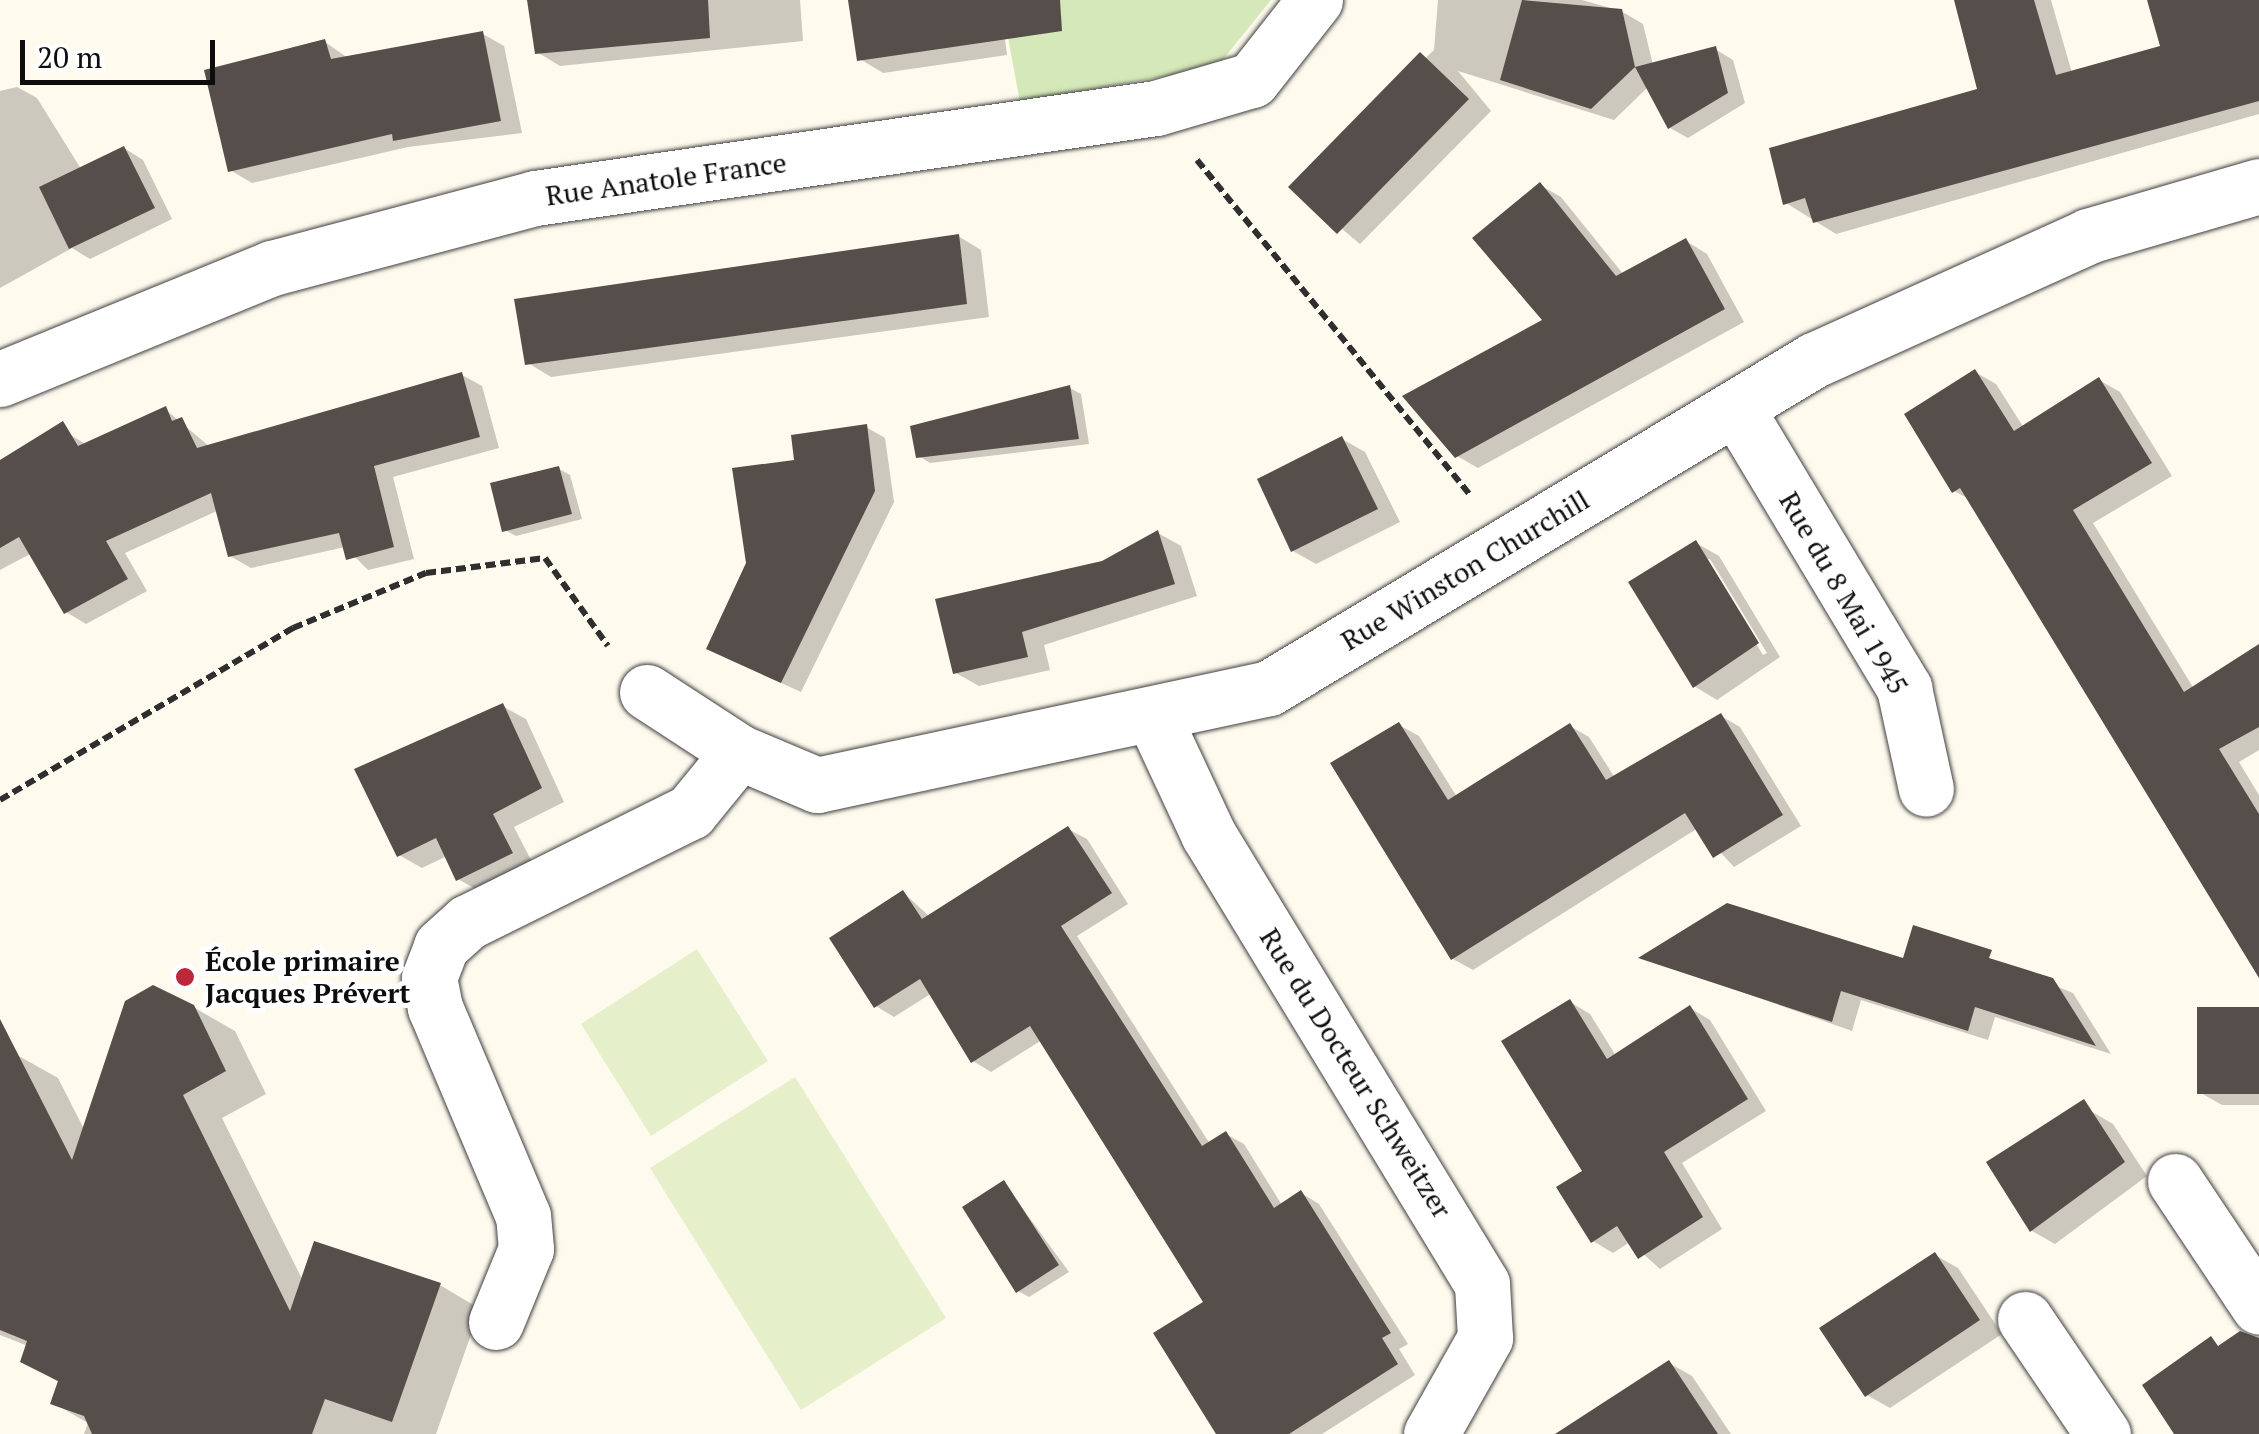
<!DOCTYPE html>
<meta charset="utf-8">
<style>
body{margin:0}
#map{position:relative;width:2259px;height:1434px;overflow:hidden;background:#fffaee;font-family:"PT Serif",serif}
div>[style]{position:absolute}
.green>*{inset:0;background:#d5e8b9}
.pitch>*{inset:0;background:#e5f0ca}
.shadow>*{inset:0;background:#0003}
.building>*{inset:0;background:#564e4a}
.path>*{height:6px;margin-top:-3px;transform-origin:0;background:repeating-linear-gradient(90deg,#2f2f2f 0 10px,transparent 0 15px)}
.roads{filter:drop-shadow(0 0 2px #404040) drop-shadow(0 0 2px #404040)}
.minor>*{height:55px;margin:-27.5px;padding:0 27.5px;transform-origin:27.5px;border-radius:27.5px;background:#fff}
.dots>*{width:28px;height:28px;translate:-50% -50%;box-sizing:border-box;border:5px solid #fff;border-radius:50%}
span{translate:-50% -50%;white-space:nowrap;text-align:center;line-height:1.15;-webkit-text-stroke:10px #fff;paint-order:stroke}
.street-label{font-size:28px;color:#0d0d0d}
.poi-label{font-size:28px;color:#0d0d0d;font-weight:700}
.left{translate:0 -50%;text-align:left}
.scale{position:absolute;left:20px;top:40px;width:195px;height:45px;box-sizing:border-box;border:5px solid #0d0d0d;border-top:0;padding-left:12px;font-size:30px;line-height:35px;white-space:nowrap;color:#0d0d0d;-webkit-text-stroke:8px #fff;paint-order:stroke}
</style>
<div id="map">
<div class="green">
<div style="clip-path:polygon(1001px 0,1271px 0,1217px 67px,1020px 102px)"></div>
</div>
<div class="pitch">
<div style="clip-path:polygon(697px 949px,768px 1061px,651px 1136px,581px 1024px)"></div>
<div style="clip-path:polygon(795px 1077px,946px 1318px,801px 1410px,650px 1168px)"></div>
</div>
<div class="shadow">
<div style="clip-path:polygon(530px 0,800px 0,803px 41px,560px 66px,537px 52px)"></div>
<div style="clip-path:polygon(850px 0,1000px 0,1007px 55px,883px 73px,860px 59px)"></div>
<div style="clip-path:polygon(1438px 0,1582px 0,1621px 11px,1643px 24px,1653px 65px,1715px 49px,1733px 60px,1745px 103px,1688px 138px,1670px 128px,1648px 87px,1614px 120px,1458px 71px,1491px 111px,1360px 244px,1292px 187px,1434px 50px)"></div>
<div style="clip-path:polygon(1967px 0,2051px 0,2072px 73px,2163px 48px,2149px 0,2240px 0,2259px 17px,2259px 114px,1836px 234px,1786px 203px,1980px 91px)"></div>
<div style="clip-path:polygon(483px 34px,504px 46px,522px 133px,408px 147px,252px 183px,230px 170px,325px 42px,348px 58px)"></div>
<div style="clip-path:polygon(17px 87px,37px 98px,81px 169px,124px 148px,143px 160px,172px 219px,90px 259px,72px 248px,0 288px,0 91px)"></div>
<div style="clip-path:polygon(1540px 185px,1561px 197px,1624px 275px,1686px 241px,1707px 254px,1744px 322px,1478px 468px,1457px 456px,1545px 321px)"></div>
<div style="clip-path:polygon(958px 236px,981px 250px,989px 317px,551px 377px,528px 363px)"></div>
<div style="clip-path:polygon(1975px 372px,1996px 384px,2024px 428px,2099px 380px,2120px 392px,2172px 476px,2093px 523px,2194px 689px,2259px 647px,2259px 750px,2239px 762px,2259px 795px,2259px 932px,1971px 500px,1954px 491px)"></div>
<div style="clip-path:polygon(462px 375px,482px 386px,499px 448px,393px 477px,414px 559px,368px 570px,345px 547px,251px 568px,230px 556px,219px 510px,125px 553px,147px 591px,86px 624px,66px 612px,32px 553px,0 570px,0 472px,69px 434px,87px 445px,165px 409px,210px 447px)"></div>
<div style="clip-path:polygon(1070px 388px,1081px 394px,1089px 444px,930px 463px,919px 456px)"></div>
<div style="clip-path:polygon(866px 427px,885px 438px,894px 502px,801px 692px,728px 659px,749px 563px,797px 462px)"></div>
<div style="clip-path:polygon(1342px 439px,1365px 452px,1400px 522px,1316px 564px,1293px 551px)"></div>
<div style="clip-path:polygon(559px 469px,570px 475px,582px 519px,516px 536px,505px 530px)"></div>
<div style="clip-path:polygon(1158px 533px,1181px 546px,1197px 596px,1044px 645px,1050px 670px,979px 686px,956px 673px)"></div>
<div style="clip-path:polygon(evenodd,1696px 543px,1719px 556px,1780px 657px,1717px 700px,1694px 686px,1696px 543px,1705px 559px,1710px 559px,1767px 653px,1763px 655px,1705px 559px)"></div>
<div style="clip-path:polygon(502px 706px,526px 719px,564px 802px,514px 827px,534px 866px,481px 892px,458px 879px,447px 856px,422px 868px,399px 855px)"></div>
<div style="clip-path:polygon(1721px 716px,1740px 727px,1801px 826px,1734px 867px,1698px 828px,1473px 970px,1453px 959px,1399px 725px,1419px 736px,1457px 797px,1570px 726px,1589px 737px,1615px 778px)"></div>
<div style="clip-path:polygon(1068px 829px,1087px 839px,1128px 904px,1077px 936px,1210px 1144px,1226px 1134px,1244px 1144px,1282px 1205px,1301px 1193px,1319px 1204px,1408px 1344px,1399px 1349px,1415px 1375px,1322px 1434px,1219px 1434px,1206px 1302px,1042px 1040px,991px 1072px,973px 1061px,932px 993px,894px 1017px,876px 1006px,904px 893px,930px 917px)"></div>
<div style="clip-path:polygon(1915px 928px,2073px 993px,2111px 1054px,1995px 1017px,1988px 1040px,1861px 1000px,1852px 1031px,1643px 957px,1905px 961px)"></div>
<div style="clip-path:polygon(1570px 1002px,1590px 1014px,1616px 1056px,1690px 1008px,1710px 1020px,1766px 1111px,1682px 1163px,1722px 1229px,1660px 1269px,1630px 1242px,1613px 1253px,1593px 1241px)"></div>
<div style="clip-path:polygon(193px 1007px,235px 1031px,266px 1094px,222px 1118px,303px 1281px,440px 1285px,480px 1309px,436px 1434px,84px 1434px,88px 1423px,53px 1403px,60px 1383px,23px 1361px,28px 1346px,0 1335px,0 1063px,17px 1055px,58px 1078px,85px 1131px)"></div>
<div style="clip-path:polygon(2259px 1009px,2259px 1105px,2222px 1105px,2199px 1092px)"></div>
<div style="clip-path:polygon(2089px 1110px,2113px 1124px,2147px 1176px,2055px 1244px,2032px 1231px,1989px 1163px)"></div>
<div style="clip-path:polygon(1004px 1183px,1069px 1272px,1029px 1297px,1018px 1291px)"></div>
<div style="clip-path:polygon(1935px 1255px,1958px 1268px,2002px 1334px,1890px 1408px,1867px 1395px)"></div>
<div style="clip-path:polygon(1669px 1363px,1692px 1376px,1731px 1434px,1606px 1434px)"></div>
</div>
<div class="building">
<div style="clip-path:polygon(527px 0,708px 0,710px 38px,535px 54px)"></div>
<div style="clip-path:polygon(848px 0,1060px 0,1062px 31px,857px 61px)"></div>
<div style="clip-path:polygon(1522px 0,1622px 9px,1635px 67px,1591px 109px,1500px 80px)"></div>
<div style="clip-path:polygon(1954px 0,2034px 0,2056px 75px,2160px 46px,2147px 0,2259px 0,2259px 101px,1813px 223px,1805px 198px,1783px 205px,1769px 148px,1977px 89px)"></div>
<div style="clip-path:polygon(483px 31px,501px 121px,393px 141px,392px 134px,228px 172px,204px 70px,325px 39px,331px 59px)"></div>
<div style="clip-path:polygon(1716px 46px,1728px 93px,1668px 129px,1635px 67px)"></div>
<div style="clip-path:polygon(1420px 52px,1469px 99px,1337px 234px,1288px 187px)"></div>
<div style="clip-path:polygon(124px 146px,155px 208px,69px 249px,39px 187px)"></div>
<div style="clip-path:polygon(1540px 182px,1616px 276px,1686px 238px,1725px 309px,1455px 458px,1402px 396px,1542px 320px,1472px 238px)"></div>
<div style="clip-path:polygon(959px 234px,967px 304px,525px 365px,514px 299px)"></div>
<div style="clip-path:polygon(1975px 369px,2014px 431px,2099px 377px,2152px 463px,2073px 510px,2184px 692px,2259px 644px,2259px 727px,2219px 749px,2259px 814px,2259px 978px,1960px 488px,1952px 493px,1904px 414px)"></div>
<div style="clip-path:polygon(462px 372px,480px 437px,374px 466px,394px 547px,346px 560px,339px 533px,228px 557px,211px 493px,106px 541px,128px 579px,64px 614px,19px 537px,0 548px,0 460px,63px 421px,78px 446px,166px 406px,172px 421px,182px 417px,197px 448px)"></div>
<div style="clip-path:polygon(1070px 385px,1079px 439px,916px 458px,910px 426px)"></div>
<div style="clip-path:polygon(867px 424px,875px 491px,781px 683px,706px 649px,746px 563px,732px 468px,794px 460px,791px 435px)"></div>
<div style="clip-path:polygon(1342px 436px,1378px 509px,1291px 552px,1257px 479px)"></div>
<div style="clip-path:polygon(559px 466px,572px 514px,502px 532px,490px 483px)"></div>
<div style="clip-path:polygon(1158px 530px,1175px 584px,1022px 632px,1028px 657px,953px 674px,935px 599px,1102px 561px)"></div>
<div style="clip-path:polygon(1696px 540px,1759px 643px,1693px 688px,1628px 582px)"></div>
<div style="clip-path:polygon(503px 703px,542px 788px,493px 814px,513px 853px,456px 881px,436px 838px,397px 857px,354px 769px)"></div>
<div style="clip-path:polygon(1721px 713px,1783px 815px,1713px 858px,1685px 813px,1451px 960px,1330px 763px,1399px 722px,1448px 800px,1570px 723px,1606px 780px)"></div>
<div style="clip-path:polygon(1068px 826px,1112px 893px,1061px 926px,1202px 1146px,1226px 1131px,1274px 1208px,1301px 1190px,1391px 1333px,1382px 1338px,1398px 1364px,1289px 1434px,1216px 1434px,1153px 1333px,1203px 1302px,1030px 1026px,971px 1063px,920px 979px,874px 1008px,829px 938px,903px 890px,922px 919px)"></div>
<div style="clip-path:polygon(1727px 903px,1903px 958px,1913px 925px,1992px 950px,1989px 958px,2053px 978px,2096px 1046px,1975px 1007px,1968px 1031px,1841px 991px,1832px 1022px,1638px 958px)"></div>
<div style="clip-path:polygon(153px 985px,194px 1005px,226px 1071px,183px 1095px,290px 1311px,314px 1241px,441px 1283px,392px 1422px,325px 1399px,312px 1434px,92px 1434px,84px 1416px,50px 1404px,58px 1381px,20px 1362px,27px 1341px,0 1330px,0 1019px,72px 1160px,125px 1001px)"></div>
<div style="clip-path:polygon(1570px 999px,1607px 1059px,1690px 1005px,1748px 1099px,1664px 1152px,1703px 1217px,1638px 1259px,1617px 1226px,1591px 1243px,1556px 1187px,1582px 1171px,1501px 1041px)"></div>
<div style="clip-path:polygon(2197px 1007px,2259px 1007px,2259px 1094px,2197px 1094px)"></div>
<div style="clip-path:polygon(2084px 1099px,2125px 1162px,2030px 1232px,1986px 1162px)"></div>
<div style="clip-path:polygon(1004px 1180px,1059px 1265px,1016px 1293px,962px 1207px)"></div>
<div style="clip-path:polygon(1935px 1252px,1980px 1320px,1865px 1397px,1819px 1328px)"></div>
<div style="clip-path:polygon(2240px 1331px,2259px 1338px,2259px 1434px,2174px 1434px,2142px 1385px,2211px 1336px,2218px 1346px)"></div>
<div style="clip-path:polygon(1669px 1360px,1718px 1434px,1555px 1434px)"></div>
</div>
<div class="path">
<div style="left:1197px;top:160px;width:432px;rotate:50.8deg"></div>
<div style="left:0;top:800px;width:340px;rotate:-30.4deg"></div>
<div style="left:293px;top:628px;width:144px;rotate:-22.5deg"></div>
<div style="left:426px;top:573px;width:120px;rotate:-7.2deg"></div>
<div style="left:545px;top:558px;width:108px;rotate:54.4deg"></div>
</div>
<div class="roads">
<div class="minor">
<div style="left:0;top:379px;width:294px;rotate:-22.2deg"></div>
<div style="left:272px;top:268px;width:272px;rotate:-14.9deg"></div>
<div style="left:535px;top:198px;width:627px;rotate:-8.25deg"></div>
<div style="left:1156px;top:108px;width:100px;rotate:-16.3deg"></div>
<div style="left:1252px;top:80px;width:102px;rotate:-51.8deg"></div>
<div style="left:1736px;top:408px;width:327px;rotate:59deg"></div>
<div style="left:1904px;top:688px;width:103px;rotate:77.7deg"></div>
<div style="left:647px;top:692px;width:110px;rotate:33.1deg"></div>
<div style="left:739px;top:752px;width:85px;rotate:22.9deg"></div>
<div style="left:817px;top:785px;width:462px;rotate:-12.1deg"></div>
<div style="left:1269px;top:688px;width:636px;rotate:-31.04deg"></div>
<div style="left:1814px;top:360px;width:301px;rotate:-24.3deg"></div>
<div style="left:2088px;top:236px;width:178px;rotate:-16.3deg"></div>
<div style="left:1154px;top:718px;width:128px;rotate:65deg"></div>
<div style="left:1208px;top:834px;width:527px;rotate:58.66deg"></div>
<div style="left:1482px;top:1284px;width:54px;rotate:86.8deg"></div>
<div style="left:1485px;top:1338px;width:110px;rotate:119.4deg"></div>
<div style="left:2175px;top:1181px;width:151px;rotate:56.3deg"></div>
<div style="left:2025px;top:1319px;width:139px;rotate:55.9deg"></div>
<div style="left:496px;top:1322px;width:79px;rotate:-67.7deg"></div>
<div style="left:526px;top:1249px;width:33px;rotate:-95deg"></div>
<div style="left:523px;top:1216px;width:226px;rotate:-112.9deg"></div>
<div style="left:435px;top:1008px;width:31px;rotate:-101deg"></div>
<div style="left:429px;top:978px;width:34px;rotate:-69deg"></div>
<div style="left:441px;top:946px;width:36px;rotate:-42deg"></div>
<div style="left:468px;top:922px;width:248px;rotate:-26.4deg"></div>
<div style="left:690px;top:812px;width:77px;rotate:-50.8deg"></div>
</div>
</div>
<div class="dots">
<div style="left:185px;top:977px;background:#bb2839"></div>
</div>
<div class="street-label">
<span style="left:666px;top:179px;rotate:-8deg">Rue Anatole France</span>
<span style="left:1465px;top:570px;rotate:-31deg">Rue Winston Churchill</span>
<span style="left:1844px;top:593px;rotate:60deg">Rue du 8 Mai 1945</span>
<span style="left:1356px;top:1073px;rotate:58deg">Rue du Docteur Schweitzer</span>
</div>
<div class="poi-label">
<span class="left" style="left:205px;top:977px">École primaire<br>Jacques Prévert</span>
</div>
<div class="scale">20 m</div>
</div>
